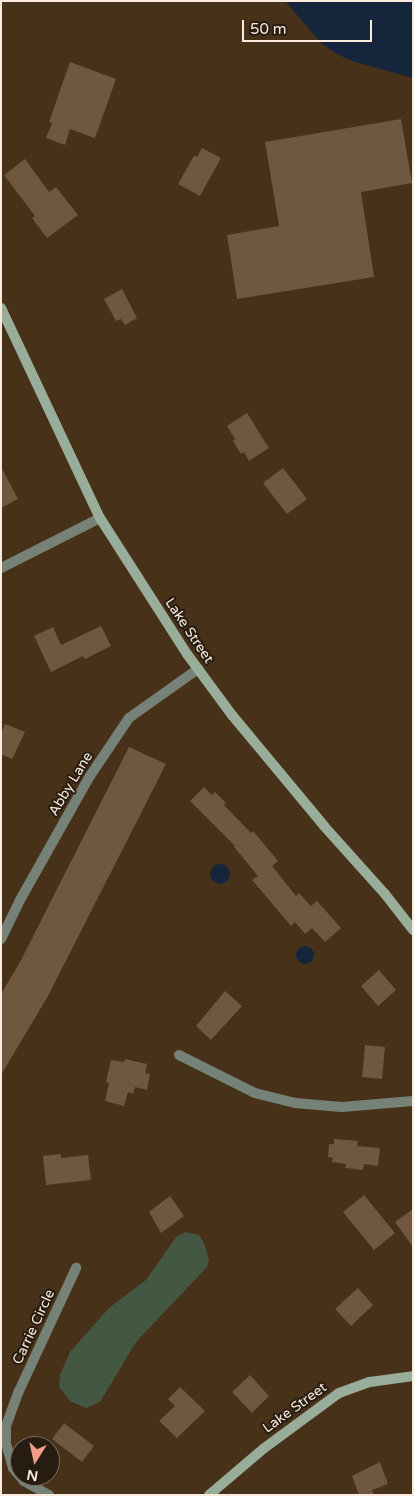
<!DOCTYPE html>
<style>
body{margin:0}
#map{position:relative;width:414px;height:1496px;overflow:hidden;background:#483119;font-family:"Varela Round",sans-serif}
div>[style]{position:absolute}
.green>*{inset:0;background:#445742}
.water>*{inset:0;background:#15253c}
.round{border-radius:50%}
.building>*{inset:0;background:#70573f}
.street>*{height:10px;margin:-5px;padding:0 5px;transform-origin:5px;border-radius:5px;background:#768277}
.secondary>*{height:10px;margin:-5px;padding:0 5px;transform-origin:5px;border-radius:5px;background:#99ad9b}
span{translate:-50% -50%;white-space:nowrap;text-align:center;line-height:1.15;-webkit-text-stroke:4px #261c11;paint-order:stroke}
.street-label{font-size:14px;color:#faebdd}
.frame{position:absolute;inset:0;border:2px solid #faebdd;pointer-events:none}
.north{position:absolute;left:10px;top:1436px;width:50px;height:50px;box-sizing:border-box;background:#261c11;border:1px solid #7b6f63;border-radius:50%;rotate:190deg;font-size:14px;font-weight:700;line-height:20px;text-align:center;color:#faebdd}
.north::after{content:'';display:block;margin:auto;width:18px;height:22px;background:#f49e89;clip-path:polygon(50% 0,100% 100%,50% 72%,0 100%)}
.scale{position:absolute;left:242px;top:20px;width:130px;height:22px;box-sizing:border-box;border:2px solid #faebdd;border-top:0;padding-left:6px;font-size:15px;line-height:18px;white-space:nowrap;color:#faebdd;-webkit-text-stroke:4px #261c11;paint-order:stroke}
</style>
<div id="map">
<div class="green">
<div style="clip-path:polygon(186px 1232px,199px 1235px,204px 1243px,209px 1260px,207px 1267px,136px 1342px,100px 1402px,86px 1408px,70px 1401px,59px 1387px,60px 1375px,70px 1352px,109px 1308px,146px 1280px,177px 1236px)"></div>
</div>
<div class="water">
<div style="clip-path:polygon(285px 1px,413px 1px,413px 78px,355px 62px,337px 54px,321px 43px)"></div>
<div class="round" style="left:210px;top:864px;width:20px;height:20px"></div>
<div class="round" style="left:296px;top:946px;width:18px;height:18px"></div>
</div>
<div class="building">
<div style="clip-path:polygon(70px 62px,116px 79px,95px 138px,70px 129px,65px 145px,46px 138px,52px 123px,49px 122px)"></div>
<div style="clip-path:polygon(401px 119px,412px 183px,361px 192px,374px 277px,237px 299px,227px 235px,279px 226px,265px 142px)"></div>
<div style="clip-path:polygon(202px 148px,221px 158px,200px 196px,178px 184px,194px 156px,197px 157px)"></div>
<div style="clip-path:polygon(25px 159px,49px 192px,56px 187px,78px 215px,47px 238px,32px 218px,35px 216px,4px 175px)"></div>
<div style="clip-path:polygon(122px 289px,137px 318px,125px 325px,121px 319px,116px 321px,104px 299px)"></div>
<div style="clip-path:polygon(247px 413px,269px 448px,249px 461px,244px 452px,241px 454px,233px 441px,235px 439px,227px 426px)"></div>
<div style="clip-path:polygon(1px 467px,18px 499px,1px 508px)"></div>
<div style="clip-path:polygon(283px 468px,307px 499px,287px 514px,263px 483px)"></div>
<div style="clip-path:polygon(101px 626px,111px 646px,85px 659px,83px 656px,51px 672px,34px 636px,53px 627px,61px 645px)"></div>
<div style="clip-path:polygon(5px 724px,25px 732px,12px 759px,1px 754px,1px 733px)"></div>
<div style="clip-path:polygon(129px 747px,166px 764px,48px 996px,1px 1075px,1px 994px,20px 962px)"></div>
<div style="clip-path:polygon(204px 787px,212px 795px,215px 792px,226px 803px,224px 805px,251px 833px,253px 831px,278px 861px,272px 866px,296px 896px,299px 893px,311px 906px,317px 901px,341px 928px,325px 942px,312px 928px,305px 934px,295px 922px,291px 926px,252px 880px,258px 876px,234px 847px,235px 846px,190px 801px)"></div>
<div style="clip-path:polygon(379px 970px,396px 990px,378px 1006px,361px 986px)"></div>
<div style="clip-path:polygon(225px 991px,242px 1006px,211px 1040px,196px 1026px)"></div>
<div style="clip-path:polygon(365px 1045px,385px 1047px,382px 1079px,362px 1077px)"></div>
<div style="clip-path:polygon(125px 1059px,147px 1064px,145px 1073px,150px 1074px,147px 1090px,135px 1087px,133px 1094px,128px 1092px,124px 1106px,105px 1101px,109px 1083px,106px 1082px,111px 1060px,124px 1062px)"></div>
<div style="clip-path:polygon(334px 1139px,358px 1141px,357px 1146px,380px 1148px,378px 1166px,364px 1164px,363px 1170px,345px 1168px,346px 1164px,332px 1162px,333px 1158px,328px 1157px,329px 1144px,334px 1144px)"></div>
<div style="clip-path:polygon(61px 1154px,61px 1158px,88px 1155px,91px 1180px,46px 1185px,43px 1156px)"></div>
<div style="clip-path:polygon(364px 1195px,395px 1233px,374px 1250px,343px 1212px)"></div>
<div style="clip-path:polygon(170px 1196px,184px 1216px,161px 1233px,149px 1212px)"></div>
<div style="clip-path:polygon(413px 1209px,413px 1247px,395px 1222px)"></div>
<div style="clip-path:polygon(358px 1288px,373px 1305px,351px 1326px,335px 1309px)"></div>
<div style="clip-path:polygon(250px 1375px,269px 1396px,252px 1413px,232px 1392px)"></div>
<div style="clip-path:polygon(180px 1387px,205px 1411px,177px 1438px,159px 1421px,175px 1406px,168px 1399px)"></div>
<div style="clip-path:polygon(64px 1423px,94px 1446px,82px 1462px,52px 1439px)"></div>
<div style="clip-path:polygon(380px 1462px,388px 1484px,372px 1490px,374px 1495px,359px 1495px,352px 1476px)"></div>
</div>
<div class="street">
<div style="left:1px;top:568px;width:111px;rotate:-26.8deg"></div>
<div style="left:1px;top:939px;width:43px;rotate:-64deg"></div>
<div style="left:20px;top:900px;width:142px;rotate:-60.6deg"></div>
<div style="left:90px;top:776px;width:70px;rotate:-56.1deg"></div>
<div style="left:129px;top:718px;width:85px;rotate:-35.4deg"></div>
<div style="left:179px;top:1055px;width:85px;rotate:26.6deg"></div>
<div style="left:255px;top:1093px;width:41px;rotate:14deg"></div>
<div style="left:295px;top:1103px;width:47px;rotate:4.9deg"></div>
<div style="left:342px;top:1107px;width:71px;rotate:-4.8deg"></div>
<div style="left:49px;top:1495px;width:29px;rotate:-151deg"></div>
<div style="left:24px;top:1481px;width:17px;rotate:-130deg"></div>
<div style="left:13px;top:1468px;width:25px;rotate:-106deg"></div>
<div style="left:6px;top:1444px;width:18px;rotate:-90deg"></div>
<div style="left:6px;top:1426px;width:37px;rotate:-70deg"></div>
<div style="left:19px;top:1391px;width:136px;rotate:-65.1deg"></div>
</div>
<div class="secondary">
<div style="left:1px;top:308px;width:232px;rotate:64.8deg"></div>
<div style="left:100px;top:518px;width:161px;rotate:57.4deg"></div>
<div style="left:187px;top:654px;width:76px;rotate:53.6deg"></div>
<div style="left:232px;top:715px;width:144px;rotate:50.3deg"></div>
<div style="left:324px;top:826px;width:91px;rotate:48.1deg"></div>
<div style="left:385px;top:894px;width:46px;rotate:52.1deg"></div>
<div style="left:209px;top:1495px;width:71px;rotate:-40.4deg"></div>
<div style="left:263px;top:1449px;width:94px;rotate:-36.4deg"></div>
<div style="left:339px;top:1393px;width:33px;rotate:-20deg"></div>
<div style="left:370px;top:1382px;width:43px;rotate:-7.9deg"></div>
</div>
<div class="street-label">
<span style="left:189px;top:631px;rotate:56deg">Lake Street</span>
<span style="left:71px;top:784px;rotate:-59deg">Abby Lane</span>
<span style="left:34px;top:1327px;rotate:-65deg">Carrie Circle</span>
<span style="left:295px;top:1408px;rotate:-36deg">Lake Street</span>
</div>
<div class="frame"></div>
<div class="north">N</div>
<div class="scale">50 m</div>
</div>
